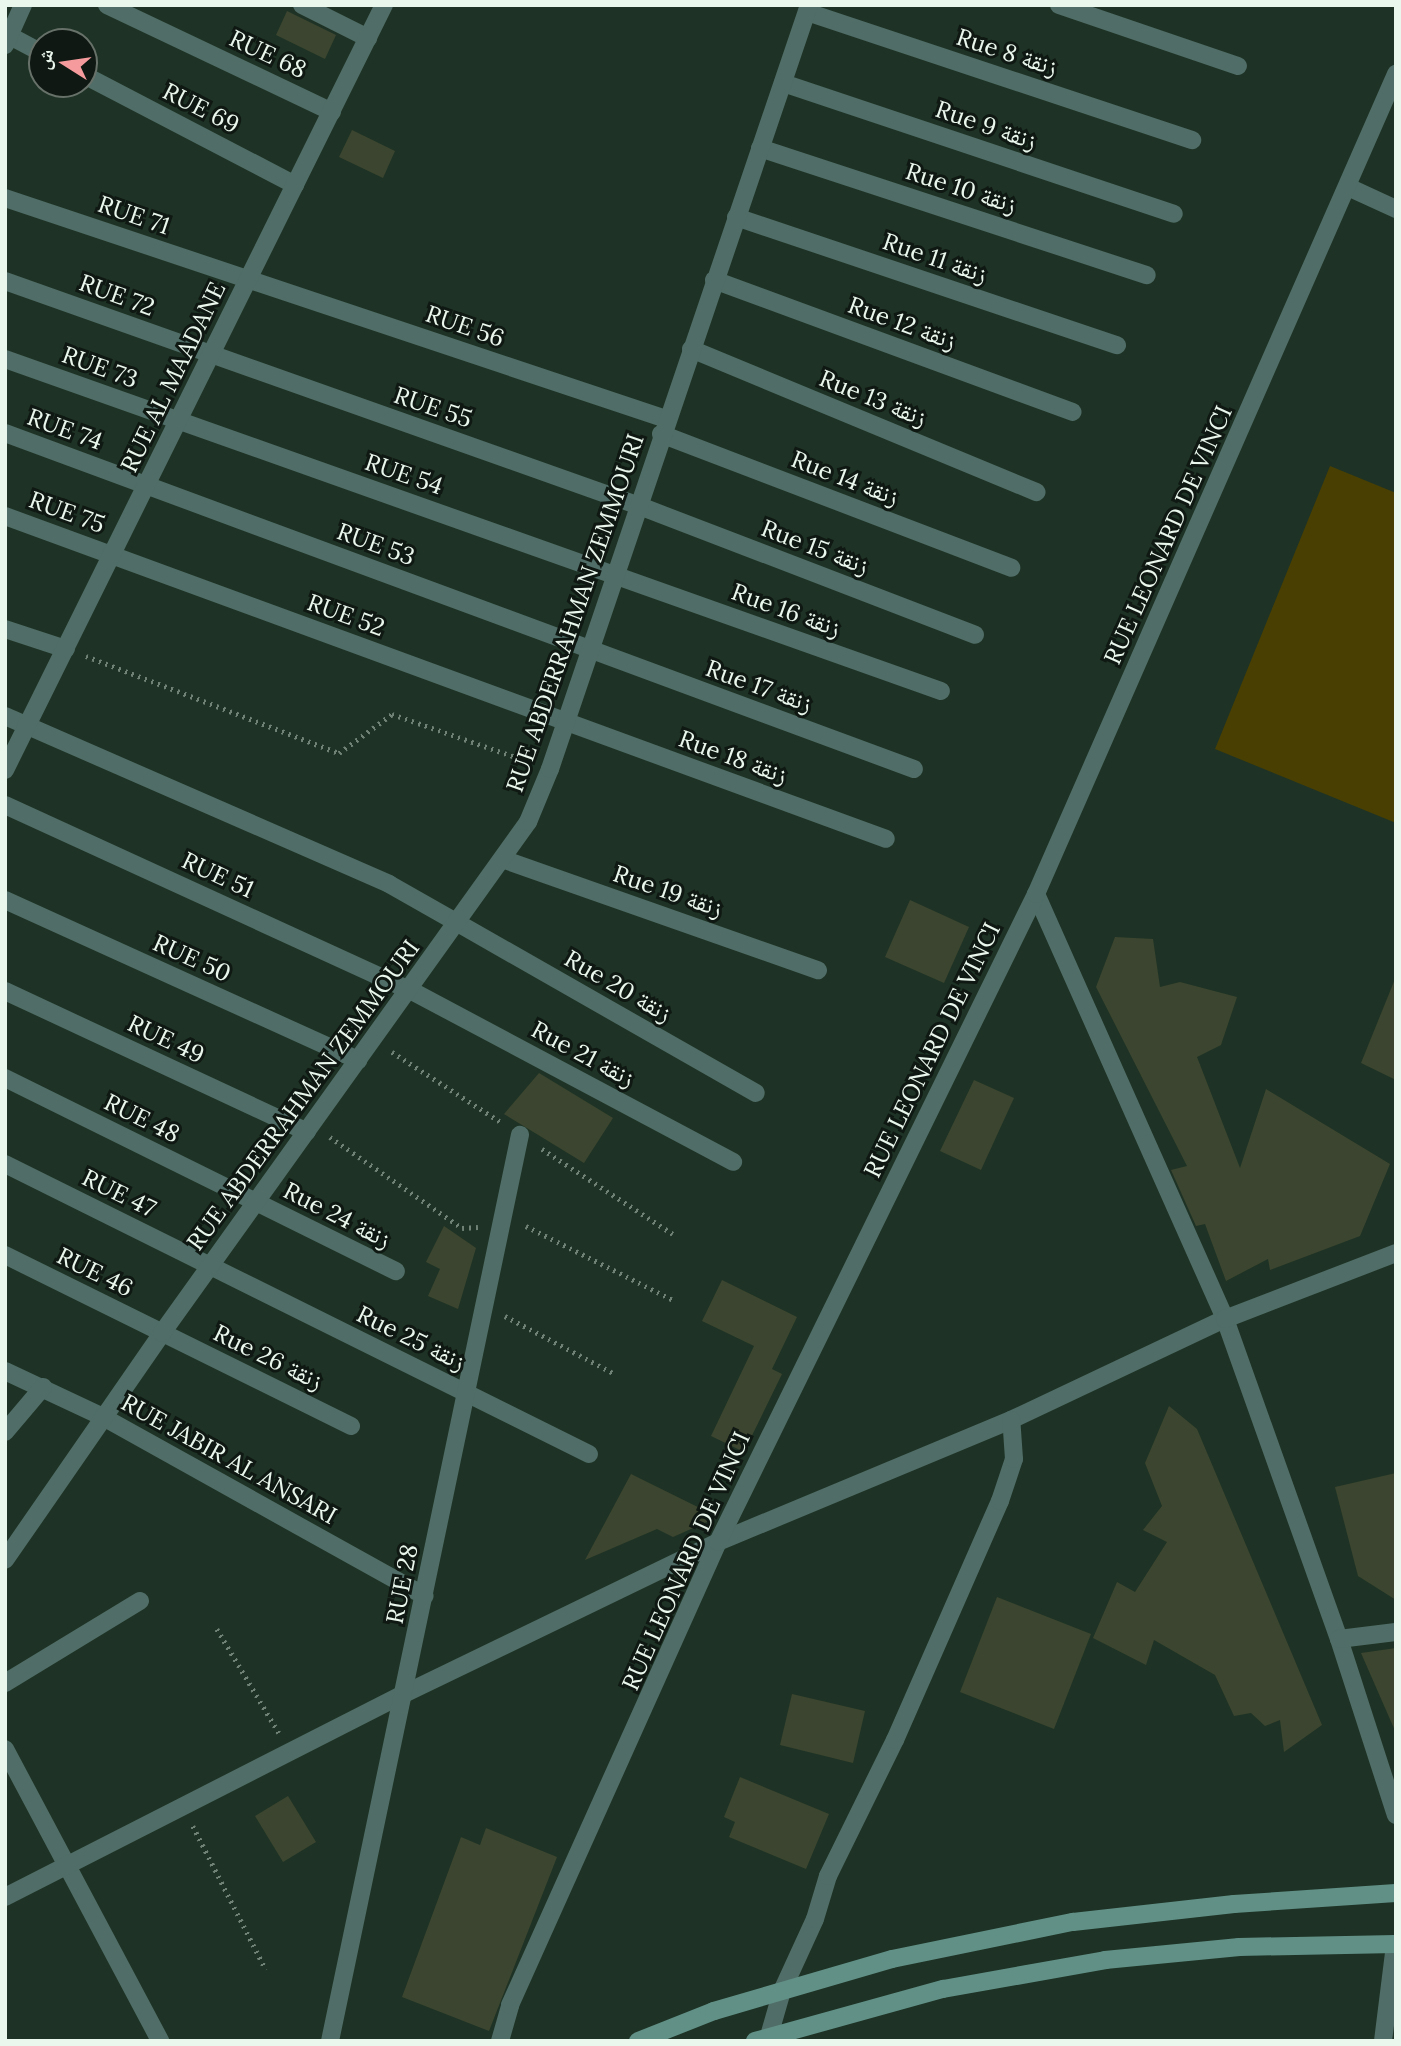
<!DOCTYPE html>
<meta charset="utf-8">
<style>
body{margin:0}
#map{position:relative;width:1401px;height:2046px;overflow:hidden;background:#1e3325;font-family:Lora,"Noto Naskh Arabic",serif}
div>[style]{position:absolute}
.green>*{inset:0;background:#493f03}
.building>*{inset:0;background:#3c452f}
.path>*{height:4.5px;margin-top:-2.25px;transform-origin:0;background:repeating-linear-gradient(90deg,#708276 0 2px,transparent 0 7px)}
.service>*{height:18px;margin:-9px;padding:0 9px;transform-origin:9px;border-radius:9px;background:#506d67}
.pedestrian>*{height:18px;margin:-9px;padding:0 9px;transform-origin:9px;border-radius:9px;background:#506d67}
.minor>*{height:18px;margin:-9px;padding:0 9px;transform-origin:9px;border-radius:9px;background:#506d67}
.secondary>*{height:18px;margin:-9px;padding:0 9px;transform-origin:9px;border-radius:9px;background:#619087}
span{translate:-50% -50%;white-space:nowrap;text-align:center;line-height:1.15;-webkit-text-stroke:6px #0f1812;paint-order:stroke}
.street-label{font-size:24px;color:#eaf7ed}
.frame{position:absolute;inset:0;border:7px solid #eaf7ed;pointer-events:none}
.north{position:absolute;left:28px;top:28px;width:70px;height:70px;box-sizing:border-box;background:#0f1812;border:2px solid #67716a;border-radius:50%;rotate:282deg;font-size:19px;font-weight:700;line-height:28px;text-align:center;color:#eaf7ed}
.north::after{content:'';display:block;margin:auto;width:24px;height:32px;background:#f59b9d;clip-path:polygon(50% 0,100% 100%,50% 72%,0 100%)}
</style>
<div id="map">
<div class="green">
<div style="clip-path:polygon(1330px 466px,1396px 493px,1396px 823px,1215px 749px)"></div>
</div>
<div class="building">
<div style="clip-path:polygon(287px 11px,336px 35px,325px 59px,276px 35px)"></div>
<div style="clip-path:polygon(352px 130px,395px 151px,383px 178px,339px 157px)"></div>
<div style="clip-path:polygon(910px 900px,969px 927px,944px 983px,885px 957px)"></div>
<div style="clip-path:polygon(1115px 937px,1153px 939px,1160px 987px,1180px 982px,1237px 997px,1221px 1045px,1197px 1057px,1240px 1168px,1266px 1089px,1390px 1164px,1360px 1236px,1270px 1270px,1268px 1259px,1226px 1281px,1205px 1224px,1196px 1226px,1171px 1170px,1187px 1166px,1096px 987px)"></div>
<div style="clip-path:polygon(1395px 979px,1396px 979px,1396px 1080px,1361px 1063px)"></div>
<div style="clip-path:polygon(539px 1073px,613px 1118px,584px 1163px,504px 1114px)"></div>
<div style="clip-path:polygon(974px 1080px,1014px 1098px,981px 1170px,940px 1151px)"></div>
<div style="clip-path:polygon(444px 1226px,476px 1248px,458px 1309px,428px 1296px,440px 1269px,426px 1262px)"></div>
<div style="clip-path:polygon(722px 1280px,797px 1317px,772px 1369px,782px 1374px,744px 1452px,711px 1436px,754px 1346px,702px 1321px)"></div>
<div style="clip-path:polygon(1169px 1406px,1197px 1429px,1322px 1725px,1284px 1752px,1280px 1720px,1265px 1726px,1251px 1713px,1234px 1716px,1215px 1675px,1154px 1640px,1146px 1665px,1093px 1638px,1117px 1582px,1135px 1592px,1167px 1542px,1143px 1530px,1162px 1506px,1145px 1463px)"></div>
<div style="clip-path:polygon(1396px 1473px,1396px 1600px,1358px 1576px,1335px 1487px)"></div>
<div style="clip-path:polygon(631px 1474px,718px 1517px,673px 1537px,657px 1529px,585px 1560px)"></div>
<div style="clip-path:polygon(997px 1597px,1091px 1634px,1054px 1729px,960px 1692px)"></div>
<div style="clip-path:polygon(1396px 1648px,1396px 1733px,1361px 1653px)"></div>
<div style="clip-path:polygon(792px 1694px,865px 1711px,853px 1763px,780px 1745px)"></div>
<div style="clip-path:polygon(740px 1777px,829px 1814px,806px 1869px,729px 1837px,735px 1822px,724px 1817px)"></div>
<div style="clip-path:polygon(288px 1796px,316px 1842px,283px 1862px,255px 1816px)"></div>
<div style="clip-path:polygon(486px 1828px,557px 1857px,489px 2031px,402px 1997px,461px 1837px,480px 1845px)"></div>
</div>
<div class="path">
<div style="left:86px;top:656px;width:271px;rotate:21deg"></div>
<div style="left:339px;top:753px;width:66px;rotate:-36.3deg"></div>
<div style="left:392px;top:714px;width:146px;rotate:19.2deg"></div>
<div style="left:392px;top:1052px;width:131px;rotate:32.8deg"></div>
<div style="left:330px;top:1137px;width:160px;rotate:34.6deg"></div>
<div style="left:462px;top:1228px;width:16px;rotate:-4deg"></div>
<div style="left:542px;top:1149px;width:156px;rotate:33deg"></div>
<div style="left:526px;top:1226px;width:165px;rotate:26.7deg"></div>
<div style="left:505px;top:1316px;width:122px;rotate:27.8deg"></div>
<div style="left:217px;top:1629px;width:121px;rotate:59.2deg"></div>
<div style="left:193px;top:1826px;width:161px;rotate:63.1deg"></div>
</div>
<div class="service">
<div style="left:1383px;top:2041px;width:98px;rotate:-82.9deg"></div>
</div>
<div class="pedestrian">
<div style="left:107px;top:5px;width:249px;rotate:25.4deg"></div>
<div style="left:302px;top:5px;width:74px;rotate:26.6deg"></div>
<div style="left:1059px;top:5px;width:189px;rotate:18.8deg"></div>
<div style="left:807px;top:12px;width:406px;rotate:18.4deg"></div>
<div style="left:10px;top:36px;width:36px;rotate:28deg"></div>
<div style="left:84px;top:75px;width:238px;rotate:27.5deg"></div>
<div style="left:783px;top:83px;width:412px;rotate:18.5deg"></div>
<div style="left:760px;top:148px;width:407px;rotate:18.2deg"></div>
<div style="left:736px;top:217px;width:402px;rotate:18.6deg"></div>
<div style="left:714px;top:280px;width:382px;rotate:20.2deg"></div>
<div style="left:5px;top:281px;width:671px;rotate:19.52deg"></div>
<div style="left:637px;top:505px;width:362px;rotate:21deg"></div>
<div style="left:691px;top:349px;width:374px;rotate:22.5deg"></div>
<div style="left:5px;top:359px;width:993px;rotate:19.53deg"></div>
<div style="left:5px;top:433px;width:969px;rotate:20.29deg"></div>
<div style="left:661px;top:434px;width:375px;rotate:20.9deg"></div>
<div style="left:5px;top:516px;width:938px;rotate:20.13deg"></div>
<div style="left:5px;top:805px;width:445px;rotate:24.6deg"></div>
<div style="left:410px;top:990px;width:366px;rotate:28deg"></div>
<div style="left:502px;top:859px;width:335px;rotate:19.4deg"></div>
<div style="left:5px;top:900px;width:388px;rotate:24.4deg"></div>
<div style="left:456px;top:922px;width:345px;rotate:29.7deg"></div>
<div style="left:5px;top:991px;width:333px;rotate:25deg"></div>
<div style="left:5px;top:1078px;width:436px;rotate:26.3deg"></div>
<div style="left:5px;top:1164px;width:652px;rotate:26.41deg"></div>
<div style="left:5px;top:1255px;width:386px;rotate:26.3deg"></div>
<div style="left:5px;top:1683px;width:158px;rotate:-31.3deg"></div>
</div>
<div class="minor">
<div style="left:5px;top:45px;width:44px;rotate:-65.8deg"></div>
<div style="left:1348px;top:187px;width:53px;rotate:24.6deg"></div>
<div style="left:5px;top:198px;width:697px;rotate:18.49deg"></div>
<div style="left:5px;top:629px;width:64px;rotate:18.2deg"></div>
<div style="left:5px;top:716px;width:419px;rotate:23.6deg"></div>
<div style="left:389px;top:884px;width:77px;rotate:29.6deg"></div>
<div style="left:5px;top:770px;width:854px;rotate:-63.65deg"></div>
<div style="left:1036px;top:894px;width:465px;rotate:66deg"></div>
<div style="left:1225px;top:1319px;width:340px;rotate:70.4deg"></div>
<div style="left:1339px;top:1639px;width:185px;rotate:72.1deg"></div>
<div style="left:5px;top:1371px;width:108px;rotate:25.1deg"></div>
<div style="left:103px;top:1417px;width:368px;rotate:29.1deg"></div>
<div style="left:5px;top:1432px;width:59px;rotate:-49.8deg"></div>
<div style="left:5px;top:1560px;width:276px;rotate:-55.3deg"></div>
<div style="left:162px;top:1333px;width:629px;rotate:-54.39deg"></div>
<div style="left:528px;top:822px;width:57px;rotate:-67.5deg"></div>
<div style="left:550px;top:769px;width:807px;rotate:-71.27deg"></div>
<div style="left:1339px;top:1639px;width:57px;rotate:-7deg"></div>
<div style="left:5px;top:1749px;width:331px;rotate:62deg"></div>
<div style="left:5px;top:1897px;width:450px;rotate:-27deg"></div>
<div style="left:406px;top:1693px;width:347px;rotate:-25.8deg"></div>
<div style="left:718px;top:1542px;width:317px;rotate:-22.6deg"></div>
<div style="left:1011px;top:1420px;width:237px;rotate:-25.3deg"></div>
<div style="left:1225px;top:1319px;width:183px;rotate:-21.1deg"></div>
<div style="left:769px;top:2036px;width:47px;rotate:-73.9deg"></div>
<div style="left:782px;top:1991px;width:79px;rotate:-65.4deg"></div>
<div style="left:815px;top:1919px;width:45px;rotate:-73.2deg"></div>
<div style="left:828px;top:1876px;width:152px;rotate:-63.8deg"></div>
<div style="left:895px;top:1740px;width:261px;rotate:-66.3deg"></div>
<div style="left:1000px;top:1501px;width:44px;rotate:-71.6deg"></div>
<div style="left:1014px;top:1459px;width:39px;rotate:-94deg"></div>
<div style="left:330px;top:2041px;width:926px;rotate:-78.16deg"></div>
<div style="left:500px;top:2041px;width:37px;rotate:-74deg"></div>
<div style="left:510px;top:2005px;width:508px;rotate:-65.81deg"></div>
<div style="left:718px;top:1542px;width:722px;rotate:-63.86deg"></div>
<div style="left:1036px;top:894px;width:896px;rotate:-66.3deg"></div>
</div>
<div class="secondary">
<div style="left:638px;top:2041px;width:82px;rotate:-21.5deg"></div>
<div style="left:714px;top:2011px;width:185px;rotate:-16.3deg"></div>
<div style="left:892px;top:1959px;width:185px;rotate:-11.6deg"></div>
<div style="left:1073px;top:1922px;width:162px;rotate:-6.4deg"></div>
<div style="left:1234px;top:1904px;width:162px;rotate:-3.9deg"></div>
<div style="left:755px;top:2041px;width:195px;rotate:-15.5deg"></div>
<div style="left:943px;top:1989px;width:165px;rotate:-10.1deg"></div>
<div style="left:1105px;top:1960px;width:135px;rotate:-5.5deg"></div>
<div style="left:1239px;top:1947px;width:157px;rotate:-1.1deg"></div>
</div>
<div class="street-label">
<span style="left:1007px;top:52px;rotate:18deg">Rue 8 زنقة</span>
<span style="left:268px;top:54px;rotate:25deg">RUE 68</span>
<span style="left:201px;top:108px;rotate:27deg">RUE 69</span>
<span style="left:986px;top:125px;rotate:19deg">Rue 9 زنقة</span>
<span style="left:961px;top:188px;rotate:18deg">Rue 10 زنقة</span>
<span style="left:134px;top:215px;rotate:19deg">RUE 71</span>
<span style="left:935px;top:258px;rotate:19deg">Rue 11 زنقة</span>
<span style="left:117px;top:295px;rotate:20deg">RUE 72</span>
<span style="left:902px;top:323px;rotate:20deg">Rue 12 زنقة</span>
<span style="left:465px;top:326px;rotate:19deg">RUE 56</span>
<span style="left:100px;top:367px;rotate:20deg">RUE 73</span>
<span style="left:173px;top:377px;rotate:-64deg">RUE AL MAADANE</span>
<span style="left:873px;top:398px;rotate:22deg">Rue 13 زنقة</span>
<span style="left:433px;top:407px;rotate:19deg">RUE 55</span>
<span style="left:65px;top:429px;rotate:20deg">RUE 74</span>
<span style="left:404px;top:474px;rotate:19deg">RUE 54</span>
<span style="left:845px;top:478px;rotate:21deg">Rue 14 زنقة</span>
<span style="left:67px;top:512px;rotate:20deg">RUE 75</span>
<span style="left:1168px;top:535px;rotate:-66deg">RUE LEONARD DE VINCI</span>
<span style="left:376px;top:544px;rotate:20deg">RUE 53</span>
<span style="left:815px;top:547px;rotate:21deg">Rue 15 زنقة</span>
<span style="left:786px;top:610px;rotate:20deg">Rue 16 زنقة</span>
<span style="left:575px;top:613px;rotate:-71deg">RUE ABDERRAHMAN ZEMMOURI</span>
<span style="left:346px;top:615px;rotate:20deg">RUE 52</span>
<span style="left:759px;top:686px;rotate:20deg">Rue 17 زنقة</span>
<span style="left:733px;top:757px;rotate:20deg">Rue 18 زنقة</span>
<span style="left:218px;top:875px;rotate:25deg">RUE 51</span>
<span style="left:668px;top:891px;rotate:19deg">Rue 19 زنقة</span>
<span style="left:192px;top:958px;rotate:24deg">RUE 50</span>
<span style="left:618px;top:986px;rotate:30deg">Rue 20 زنقة</span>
<span style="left:166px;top:1039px;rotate:25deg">RUE 49</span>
<span style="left:932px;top:1050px;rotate:-64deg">RUE LEONARD DE VINCI</span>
<span style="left:583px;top:1054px;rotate:28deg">Rue 21 زنقة</span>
<span style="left:303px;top:1095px;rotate:-54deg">RUE ABDERRAHMAN ZEMMOURI</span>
<span style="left:142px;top:1118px;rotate:26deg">RUE 48</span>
<span style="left:119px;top:1193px;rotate:26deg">RUE 47</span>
<span style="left:337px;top:1215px;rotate:27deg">Rue 24 زنقة</span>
<span style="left:95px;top:1272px;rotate:26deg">RUE 46</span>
<span style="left:411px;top:1338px;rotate:26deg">Rue 25 زنقة</span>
<span style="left:268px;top:1357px;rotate:26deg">Rue 26 زنقة</span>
<span style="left:229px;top:1459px;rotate:29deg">RUE JABIR AL ANSARI</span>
<span style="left:686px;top:1561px;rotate:-66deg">RUE LEONARD DE VINCI</span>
<span style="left:402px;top:1584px;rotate:-79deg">RUE 28</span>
</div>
<div class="frame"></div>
<div class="north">ش</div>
</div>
